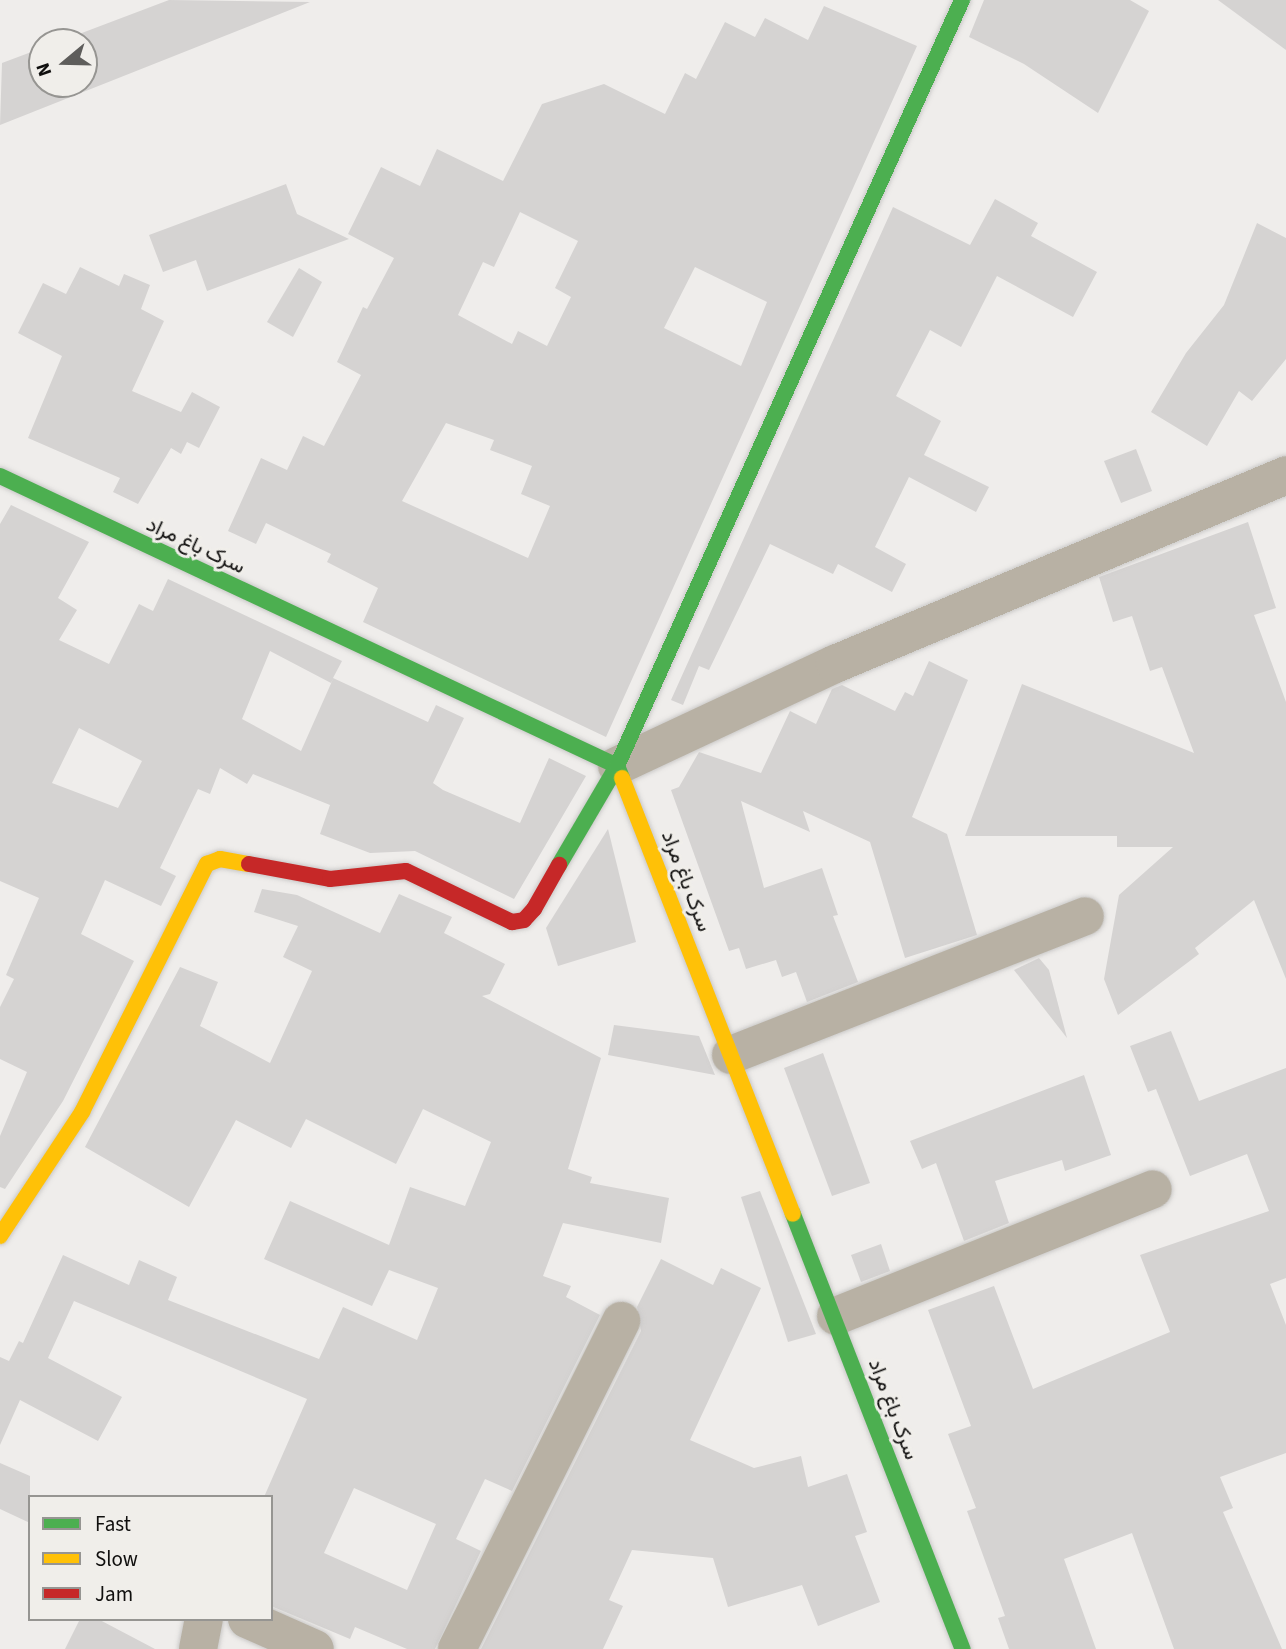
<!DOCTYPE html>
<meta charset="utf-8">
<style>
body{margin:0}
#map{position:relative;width:1286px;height:1649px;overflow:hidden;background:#efedeb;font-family:"Source Sans 3",Vazirmatn,sans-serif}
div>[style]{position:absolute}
.building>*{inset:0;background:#d5d3d2}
.roads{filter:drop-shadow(0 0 2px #cac9c8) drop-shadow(0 0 2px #cac9c8)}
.street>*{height:38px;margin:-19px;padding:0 19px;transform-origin:19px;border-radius:19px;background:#b8b1a4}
.fast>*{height:16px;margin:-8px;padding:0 8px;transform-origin:8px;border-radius:8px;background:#4caf50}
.slow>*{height:16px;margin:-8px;padding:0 8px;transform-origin:8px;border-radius:8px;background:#ffc107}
.jam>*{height:16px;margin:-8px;padding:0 8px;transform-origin:8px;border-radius:8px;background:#c62828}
span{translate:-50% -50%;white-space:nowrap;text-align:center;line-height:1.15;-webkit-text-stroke:6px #f0eeea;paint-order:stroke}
.street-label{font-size:21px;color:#100f0e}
.legend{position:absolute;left:28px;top:1495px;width:245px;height:126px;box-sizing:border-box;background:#f0eeea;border:2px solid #969592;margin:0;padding:9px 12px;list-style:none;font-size:21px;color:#100f0e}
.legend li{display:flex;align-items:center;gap:14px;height:35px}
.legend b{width:35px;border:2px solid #969592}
.north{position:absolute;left:28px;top:28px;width:70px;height:70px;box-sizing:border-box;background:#f0eeea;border:2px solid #969592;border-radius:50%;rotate:251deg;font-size:19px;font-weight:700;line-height:28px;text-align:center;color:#100f0e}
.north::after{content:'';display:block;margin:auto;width:24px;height:32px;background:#5e5d5b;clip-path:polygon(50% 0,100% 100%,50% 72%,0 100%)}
</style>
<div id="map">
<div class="building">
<div style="clip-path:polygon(169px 0,310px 2px,0 125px,2px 63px,42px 48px,42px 84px,84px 84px,84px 42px,58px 42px)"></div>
<div style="clip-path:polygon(984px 0,1130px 0,1149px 11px,1098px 113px,1024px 64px,969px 37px)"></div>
<div style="clip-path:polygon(1218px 0,1286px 0,1286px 50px)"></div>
<div style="clip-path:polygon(evenodd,824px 6px,917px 46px,606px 737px,363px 622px,378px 588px,327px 562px,331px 554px,266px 523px,256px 544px,228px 531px,261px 458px,287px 470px,303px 436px,324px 446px,361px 375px,337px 362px,363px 307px,367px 309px,394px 258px,348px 234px,381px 167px,420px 186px,437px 149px,503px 181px,542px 104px,604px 84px,665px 114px,685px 73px,696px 79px,725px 22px,755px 37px,765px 18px,808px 40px,824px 6px,520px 212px,578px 241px,555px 288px,571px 297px,547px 346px,518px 331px,512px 344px,458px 315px,483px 262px,494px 267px,520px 212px,824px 6px,695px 267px,767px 302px,741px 366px,664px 328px,695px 267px,824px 6px,446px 423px,494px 440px,490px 450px,532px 466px,521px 494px,550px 506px,528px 558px,402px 501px,446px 423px)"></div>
<div style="clip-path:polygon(286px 184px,297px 214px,349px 239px,207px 291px,196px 260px,163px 272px,149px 235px)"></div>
<div style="clip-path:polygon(995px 199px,1038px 223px,1031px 236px,1097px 272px,1073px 317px,997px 276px,961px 347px,930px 330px,896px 396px,941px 421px,924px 455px,989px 487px,976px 512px,909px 477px,875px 547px,906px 564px,892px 592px,838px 564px,833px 574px,770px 544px,709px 670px,699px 666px,683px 705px,671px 700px,893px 207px,970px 245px)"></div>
<div style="clip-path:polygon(1257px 223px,1286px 238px,1286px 359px,1252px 401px,1239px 391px,1207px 446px,1151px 412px,1186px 353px,1224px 305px)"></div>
<div style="clip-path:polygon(80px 267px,119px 286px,124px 274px,150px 285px,141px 309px,164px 321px,132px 391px,181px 412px,192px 392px,220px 407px,199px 448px,187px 442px,181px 454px,171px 448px,138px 504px,113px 492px,120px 478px,28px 438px,62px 356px,18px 333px,43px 283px,66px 294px)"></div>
<div style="clip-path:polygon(299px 268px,322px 282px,293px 337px,267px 322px)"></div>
<div style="clip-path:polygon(1136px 449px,1152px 491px,1121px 503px,1104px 461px)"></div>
<div style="clip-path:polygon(evenodd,11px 505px,89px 542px,58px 598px,77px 610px,59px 640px,109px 664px,139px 604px,153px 611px,168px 579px,342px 661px,333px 678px,428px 722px,436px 705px,464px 718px,433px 783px,443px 790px,520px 823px,549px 758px,586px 776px,514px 899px,415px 851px,370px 853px,320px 834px,330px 805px,253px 774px,247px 784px,220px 768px,210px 794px,198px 789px,160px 868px,176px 876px,161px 906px,105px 880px,81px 934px,134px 961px,63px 1101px,5px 1189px,0 1187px,0 1136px,27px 1072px,0 1059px,0 1007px,14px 979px,6px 975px,39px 898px,0 881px,0 524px,11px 505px,270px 651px,331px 683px,333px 679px,301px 751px,242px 719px,270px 651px,11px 505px,79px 728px,142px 761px,118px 808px,52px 783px,79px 728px)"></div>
<div style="clip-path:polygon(1248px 522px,1276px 608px,1254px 615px,1286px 702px,1286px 979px,1254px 900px,1195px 948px,1199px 954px,1118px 1015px,1104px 979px,1119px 895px,1173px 847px,1117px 847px,1117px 836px,965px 836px,1022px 684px,1194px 753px,1162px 667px,1150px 671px,1132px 616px,1113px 622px,1099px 577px)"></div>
<div style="clip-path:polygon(929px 661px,968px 680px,912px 817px,947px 834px,977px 935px,905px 958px,870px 842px,803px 811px,810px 832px,741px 801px,764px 888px,822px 868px,838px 915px,833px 916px,858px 982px,807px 1002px,796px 972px,782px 977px,776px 960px,746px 969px,739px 948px,729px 951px,671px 790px,679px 787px,699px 752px,761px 773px,790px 711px,816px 724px,832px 689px,842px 685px,895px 711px,905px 692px,913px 696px)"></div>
<div style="clip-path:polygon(608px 829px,636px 942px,558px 966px,546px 928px)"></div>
<div style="clip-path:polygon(evenodd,262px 889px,297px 895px,380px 933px,399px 894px,452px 917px,444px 933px,505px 964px,490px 994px,482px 996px,601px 1058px,568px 1169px,592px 1177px,590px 1183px,669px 1198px,661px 1243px,563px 1223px,543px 1276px,571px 1286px,566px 1297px,600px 1315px,512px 1491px,485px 1479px,456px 1539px,481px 1551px,435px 1649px,407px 1649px,355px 1627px,350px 1639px,271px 1606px,271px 1497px,264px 1497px,307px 1399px,74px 1301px,48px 1358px,122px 1397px,98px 1441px,20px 1400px,0 1445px,0 1357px,9px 1361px,19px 1341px,23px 1343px,63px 1255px,129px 1285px,139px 1260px,177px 1277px,168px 1300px,319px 1359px,343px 1307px,417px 1340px,438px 1288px,389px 1270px,372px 1306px,264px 1259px,290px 1201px,389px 1245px,410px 1187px,465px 1206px,491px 1142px,423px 1109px,396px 1164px,306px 1119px,291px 1148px,236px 1120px,189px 1207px,85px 1147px,180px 967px,218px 982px,200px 1026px,270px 1063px,312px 971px,283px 957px,298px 926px,254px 912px,262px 889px,354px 1488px,436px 1524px,407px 1590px,324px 1553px,354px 1488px)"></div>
<div style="clip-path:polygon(1039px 958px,1049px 970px,1067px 1038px,1014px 970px)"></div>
<div style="clip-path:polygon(614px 1025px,699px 1036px,715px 1075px,608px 1055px)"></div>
<div style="clip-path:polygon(1171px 1031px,1199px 1101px,1286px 1068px,1286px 1278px,1270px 1284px,1286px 1325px,1286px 1453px,1220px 1477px,1233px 1508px,1223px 1512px,1282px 1649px,1174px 1649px,1132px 1533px,1064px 1559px,1096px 1649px,1009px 1649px,998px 1618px,1005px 1616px,967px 1511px,976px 1508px,948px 1434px,971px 1426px,928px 1310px,994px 1286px,1033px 1389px,1170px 1332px,1140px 1255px,1269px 1211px,1247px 1154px,1190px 1176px,1156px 1089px,1148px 1092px,1130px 1046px)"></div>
<div style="clip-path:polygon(823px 1053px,870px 1183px,832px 1196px,784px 1068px)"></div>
<div style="clip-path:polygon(1084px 1075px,1111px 1155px,1065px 1171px,1062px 1160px,995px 1181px,1009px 1223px,964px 1241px,936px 1163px,922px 1169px,910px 1141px)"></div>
<div style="clip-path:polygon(760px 1191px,816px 1334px,788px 1342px,741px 1197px)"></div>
<div style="clip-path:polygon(881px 1244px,890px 1271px,861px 1282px,851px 1255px)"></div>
<div style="clip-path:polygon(661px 1259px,713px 1285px,721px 1268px,761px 1288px,690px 1440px,754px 1468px,801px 1456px,808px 1487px,847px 1474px,867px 1532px,855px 1536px,880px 1602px,818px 1626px,802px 1585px,728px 1607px,713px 1558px,632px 1550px,609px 1600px,623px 1606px,603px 1649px,481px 1649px,641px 1331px,637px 1307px)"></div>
<div style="clip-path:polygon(0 1463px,30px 1476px,30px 1523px,0 1509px)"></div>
<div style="clip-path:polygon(80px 1619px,98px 1619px,155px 1649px,65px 1649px)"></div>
</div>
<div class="roads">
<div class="street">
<div style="left:617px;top:766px;width:241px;rotate:-25.1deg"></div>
<div style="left:835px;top:664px;width:489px;rotate:-22.7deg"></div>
<div style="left:731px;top:1055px;width:380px;rotate:-21.4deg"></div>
<div style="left:836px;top:1316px;width:341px;rotate:-21.8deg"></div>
<div style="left:247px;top:1619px;width:74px;rotate:23.8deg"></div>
<div style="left:198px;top:1649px;width:31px;rotate:-79deg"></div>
<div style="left:457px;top:1649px;width:367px;rotate:-63.4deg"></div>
</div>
<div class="fast">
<div style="left:0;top:476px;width:682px;rotate:25.17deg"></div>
<div style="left:617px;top:766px;width:13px;rotate:67deg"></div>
<div style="left:559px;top:865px;width:115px;rotate:-59.6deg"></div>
<div style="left:617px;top:766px;width:840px;rotate:-65.75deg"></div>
<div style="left:793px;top:1214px;width:467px;rotate:68.7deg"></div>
</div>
<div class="slow">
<div style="left:622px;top:778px;width:468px;rotate:68.6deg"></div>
<div style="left:0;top:1236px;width:149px;rotate:-56.5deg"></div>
<div style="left:82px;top:1112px;width:278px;rotate:-63.3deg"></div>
<div style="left:207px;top:864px;width:14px;rotate:-21deg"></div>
<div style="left:220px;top:859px;width:29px;rotate:10deg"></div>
</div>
<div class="jam">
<div style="left:249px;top:864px;width:82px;rotate:10.5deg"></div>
<div style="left:330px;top:879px;width:76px;rotate:-6deg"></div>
<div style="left:406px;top:871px;width:118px;rotate:25.7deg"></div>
<div style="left:512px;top:922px;width:12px;rotate:-9deg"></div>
<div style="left:524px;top:920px;width:15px;rotate:-48deg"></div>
<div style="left:534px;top:909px;width:51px;rotate:-60.4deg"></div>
</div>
</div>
<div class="street-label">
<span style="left:196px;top:545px;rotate:25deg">سرک باغ مراد</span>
<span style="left:687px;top:881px;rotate:69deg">سرک باغ مراد</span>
<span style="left:894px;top:1409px;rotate:69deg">سرک باغ مراد</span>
</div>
<ul class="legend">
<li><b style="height:9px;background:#4caf50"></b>Fast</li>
<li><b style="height:9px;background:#ffc107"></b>Slow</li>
<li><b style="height:9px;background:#c62828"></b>Jam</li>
</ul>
<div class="north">N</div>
</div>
